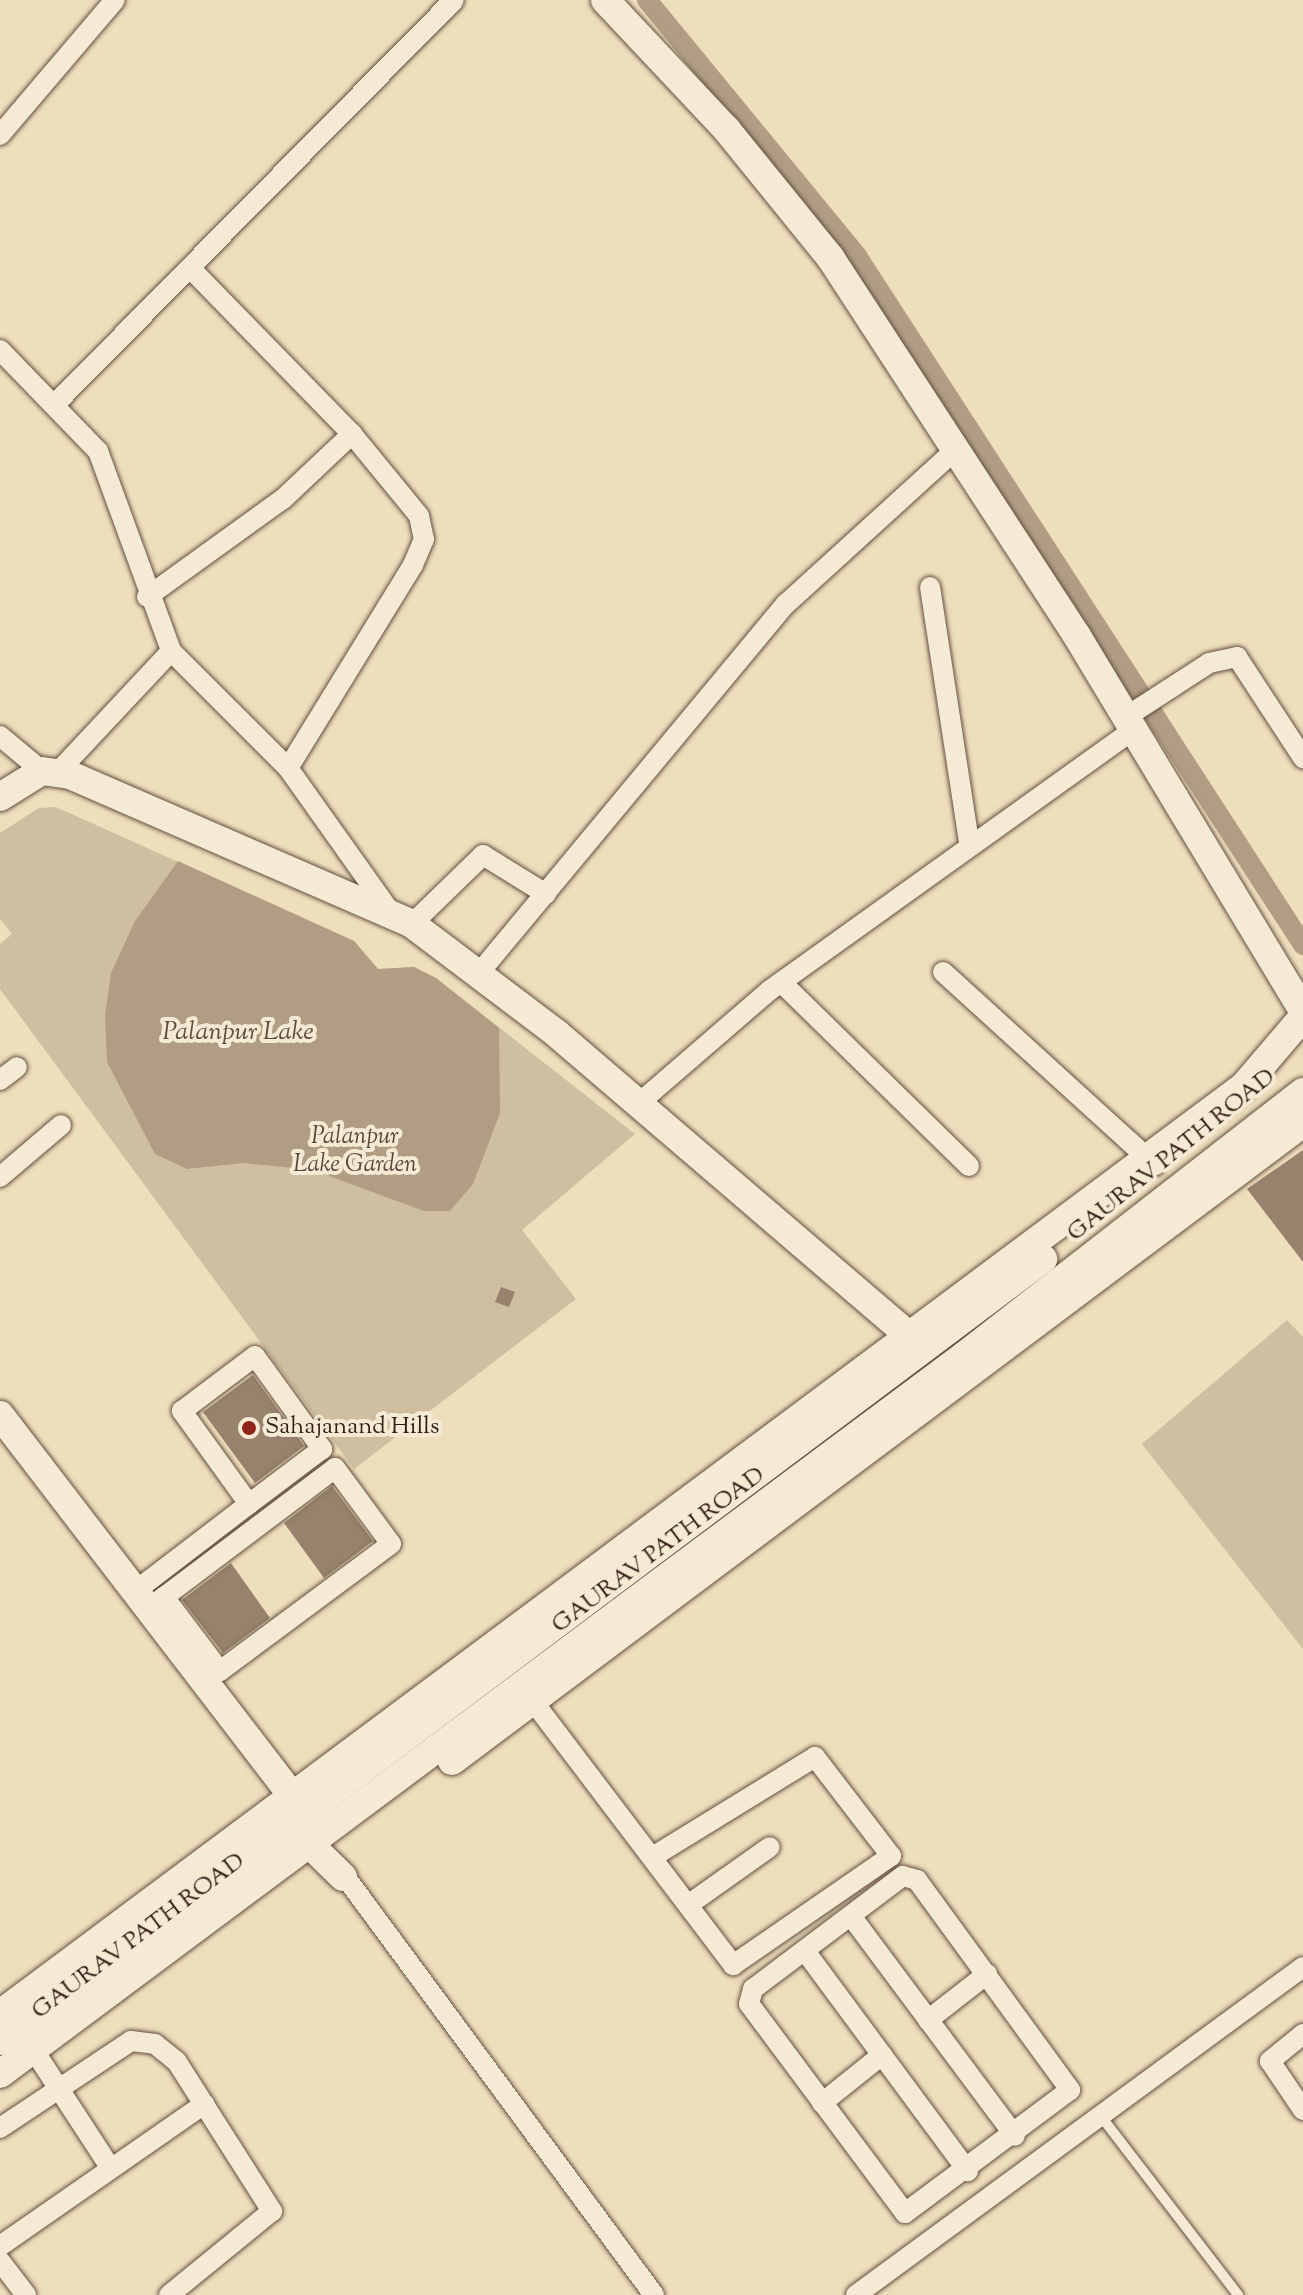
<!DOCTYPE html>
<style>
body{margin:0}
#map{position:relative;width:1303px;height:2295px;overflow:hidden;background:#efdebc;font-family:"Sorts Mill Goudy",serif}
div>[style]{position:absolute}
.green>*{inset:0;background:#cfbea0}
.water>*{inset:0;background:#b09d84}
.canal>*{height:20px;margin:-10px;padding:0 10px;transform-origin:10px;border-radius:10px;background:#b09d84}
.building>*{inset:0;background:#96826d}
.roads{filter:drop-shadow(0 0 2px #644f41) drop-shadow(0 0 2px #644f41)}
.lane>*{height:10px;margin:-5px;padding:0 5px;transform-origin:5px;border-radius:5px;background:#f5ead3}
.street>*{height:20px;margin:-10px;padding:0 10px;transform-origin:10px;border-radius:10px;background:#f5ead3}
.secondary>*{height:28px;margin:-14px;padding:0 14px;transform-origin:14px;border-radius:14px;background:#f5ead3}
.dots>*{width:22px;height:22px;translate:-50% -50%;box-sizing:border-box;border:4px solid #f5ead3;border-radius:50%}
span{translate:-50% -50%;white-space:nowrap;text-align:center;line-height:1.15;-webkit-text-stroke:8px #f5ead3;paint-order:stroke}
.park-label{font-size:24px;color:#5c473a;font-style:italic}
.street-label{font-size:24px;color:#351f18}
.poi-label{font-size:24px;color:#351f18}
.left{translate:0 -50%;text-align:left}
.water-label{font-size:26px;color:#604b3e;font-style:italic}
</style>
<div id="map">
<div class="green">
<div style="clip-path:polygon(56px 807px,354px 941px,378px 969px,414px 967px,436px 978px,635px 1134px,522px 1230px,576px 1299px,354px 1469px,0 989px,0 944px,12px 934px,0 919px,0 833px,39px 808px)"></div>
<div style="clip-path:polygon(1287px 1320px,1303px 1337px,1303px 1649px,1142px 1444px)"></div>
</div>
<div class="water">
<div style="clip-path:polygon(178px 861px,354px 941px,378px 969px,414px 967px,436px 978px,499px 1028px,500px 1113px,473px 1184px,450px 1211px,424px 1211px,313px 1170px,243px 1163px,187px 1169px,155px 1154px,107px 1062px,105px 1015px,111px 973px,135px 921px)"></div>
</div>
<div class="canal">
<div style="left:647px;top:0;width:331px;rotate:50.6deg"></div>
<div style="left:857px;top:256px;width:821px;rotate:57.08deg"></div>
</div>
<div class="building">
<div style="clip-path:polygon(1303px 1150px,1303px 1262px,1247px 1189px)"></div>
<div style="clip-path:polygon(501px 1287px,515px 1292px,509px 1307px,495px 1302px)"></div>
<div style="clip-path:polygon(253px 1375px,304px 1446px,255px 1483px,203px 1412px)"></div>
<div style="clip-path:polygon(332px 1486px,373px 1541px,324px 1578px,284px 1523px)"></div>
<div style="clip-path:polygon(231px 1563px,270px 1618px,223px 1653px,182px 1600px)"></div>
</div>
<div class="roads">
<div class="lane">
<div style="left:1100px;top:2115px;width:227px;rotate:52.5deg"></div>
</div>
<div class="street">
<div style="left:0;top:135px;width:177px;rotate:-49.6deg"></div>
<div style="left:190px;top:268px;width:232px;rotate:45.7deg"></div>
<div style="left:352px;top:434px;width:106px;rotate:50.7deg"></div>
<div style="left:419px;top:516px;width:24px;rotate:78deg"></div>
<div style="left:424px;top:539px;width:28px;rotate:113deg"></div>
<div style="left:413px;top:565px;width:238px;rotate:121.6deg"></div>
<div style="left:0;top:350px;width:141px;rotate:45.9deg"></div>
<div style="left:98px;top:451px;width:213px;rotate:69.9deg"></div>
<div style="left:171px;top:651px;width:165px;rotate:45deg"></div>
<div style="left:288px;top:768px;width:178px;rotate:54.6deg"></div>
<div style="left:56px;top:403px;width:566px;rotate:-45.36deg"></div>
<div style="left:930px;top:587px;width:259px;rotate:81.3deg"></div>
<div style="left:147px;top:597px;width:168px;rotate:-35.8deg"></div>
<div style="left:283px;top:499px;width:95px;rotate:-43.3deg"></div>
<div style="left:1126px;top:717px;width:99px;rotate:-33deg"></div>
<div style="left:1209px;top:663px;width:29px;rotate:-12deg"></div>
<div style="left:1237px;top:657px;width:121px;rotate:56.8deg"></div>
<div style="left:0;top:736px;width:55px;rotate:39.8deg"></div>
<div style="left:57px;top:773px;width:167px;rotate:-46.9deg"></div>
<div style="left:412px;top:924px;width:99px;rotate:-44.2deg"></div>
<div style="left:483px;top:855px;width:74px;rotate:31.8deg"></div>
<div style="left:480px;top:972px;width:479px;rotate:-50.3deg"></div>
<div style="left:786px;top:604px;width:229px;rotate:-42.3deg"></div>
<div style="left:943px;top:972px;width:287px;rotate:42.3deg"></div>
<div style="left:781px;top:982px;width:263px;rotate:44.4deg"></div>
<div style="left:0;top:1080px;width:21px;rotate:-37deg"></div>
<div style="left:638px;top:1104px;width:174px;rotate:-40.8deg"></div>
<div style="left:770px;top:990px;width:447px;rotate:-35.6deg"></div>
<div style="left:0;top:1177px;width:80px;rotate:-40.4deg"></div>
<div style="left:134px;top:1592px;width:145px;rotate:-37.4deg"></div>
<div style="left:249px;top:1504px;width:115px;rotate:-125.8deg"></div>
<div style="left:182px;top:1411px;width:91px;rotate:-37deg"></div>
<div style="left:255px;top:1356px;width:115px;rotate:54.2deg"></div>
<div style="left:322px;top:1449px;width:91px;rotate:143deg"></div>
<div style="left:147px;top:1609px;width:9px;rotate:-36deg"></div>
<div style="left:154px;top:1604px;width:12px;rotate:-35deg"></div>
<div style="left:164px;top:1597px;width:214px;rotate:-37deg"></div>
<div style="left:335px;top:1468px;width:94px;rotate:53.6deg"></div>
<div style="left:391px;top:1544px;width:213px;rotate:143.4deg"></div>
<div style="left:220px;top:1671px;width:93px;rotate:-127.1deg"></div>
<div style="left:526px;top:1692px;width:343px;rotate:52.8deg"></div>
<div style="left:733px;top:1965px;width:192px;rotate:-34.6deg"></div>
<div style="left:891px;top:1856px;width:125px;rotate:-127.5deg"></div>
<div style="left:815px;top:1757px;width:189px;rotate:148.4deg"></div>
<div style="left:338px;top:1867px;width:532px;rotate:53.56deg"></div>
<div style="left:903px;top:1876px;width:15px;rotate:16deg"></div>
<div style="left:917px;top:1880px;width:260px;rotate:53.9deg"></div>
<div style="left:1070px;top:2090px;width:206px;rotate:143.3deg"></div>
<div style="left:905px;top:2213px;width:261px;rotate:-126.7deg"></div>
<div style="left:749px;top:2004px;width:16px;rotate:-75deg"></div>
<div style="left:753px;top:1989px;width:188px;rotate:-37deg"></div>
<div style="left:688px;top:1905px;width:100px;rotate:-35.3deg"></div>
<div style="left:851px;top:1916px;width:274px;rotate:53.3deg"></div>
<div style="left:805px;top:1951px;width:274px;rotate:53.5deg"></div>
<div style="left:928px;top:2020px;width:75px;rotate:-37.9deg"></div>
<div style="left:1303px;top:2034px;width:43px;rotate:140.7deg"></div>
<div style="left:1270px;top:2061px;width:59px;rotate:56deg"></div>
<div style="left:33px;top:2049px;width:141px;rotate:56.9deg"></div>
<div style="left:822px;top:2103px;width:77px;rotate:-38.7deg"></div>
<div style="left:0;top:2128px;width:157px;rotate:-33.6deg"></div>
<div style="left:131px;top:2041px;width:24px;rotate:7deg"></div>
<div style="left:155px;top:2044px;width:28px;rotate:39deg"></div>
<div style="left:177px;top:2062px;width:177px;rotate:57.5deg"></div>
<div style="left:272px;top:2211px;width:133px;rotate:140.8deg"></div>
<div style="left:0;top:2246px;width:249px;rotate:-34.8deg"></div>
<div style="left:0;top:2261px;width:43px;rotate:52.6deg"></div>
<div style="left:856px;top:2295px;width:554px;rotate:-36.27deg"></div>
</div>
<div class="secondary">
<div style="left:605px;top:0;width:178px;rotate:46.8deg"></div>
<div style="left:727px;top:130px;width:164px;rotate:51deg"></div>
<div style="left:830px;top:257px;width:452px;rotate:56.9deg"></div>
<div style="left:1077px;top:636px;width:437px;rotate:58.9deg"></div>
<div style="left:0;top:797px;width:49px;rotate:-31.8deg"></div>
<div style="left:42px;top:771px;width:28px;rotate:8deg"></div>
<div style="left:70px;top:775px;width:373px;rotate:23.5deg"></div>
<div style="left:412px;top:924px;width:181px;rotate:37.1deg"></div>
<div style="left:556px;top:1033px;width:479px;rotate:40.6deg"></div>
<div style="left:0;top:1415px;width:496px;rotate:52.5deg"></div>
<div style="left:452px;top:1761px;width:1064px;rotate:-36.86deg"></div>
<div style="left:298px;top:1833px;width:63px;rotate:44.4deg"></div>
<div style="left:0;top:2014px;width:1552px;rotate:-36.72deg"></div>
<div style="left:1244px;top:1086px;width:91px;rotate:-49.5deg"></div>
<div style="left:0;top:2041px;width:1304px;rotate:-36.86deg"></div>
<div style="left:0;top:2074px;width:1203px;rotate:-36.69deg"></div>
<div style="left:965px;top:1355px;width:428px;rotate:-37.9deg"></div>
</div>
</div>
<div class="dots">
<div style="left:249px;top:1428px;background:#8f2418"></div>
</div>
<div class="park-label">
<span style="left:355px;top:1152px">Palanpur<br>Lake Garden</span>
</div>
<div class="street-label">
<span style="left:1172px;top:1156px;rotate:-39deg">GAURAV PATH ROAD</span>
<span style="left:659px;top:1551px;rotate:-37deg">GAURAV PATH ROAD</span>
<span style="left:139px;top:1937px;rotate:-37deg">GAURAV PATH ROAD</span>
</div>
<div class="poi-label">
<span class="left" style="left:265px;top:1428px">Sahajanand Hills</span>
</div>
<div class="water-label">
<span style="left:238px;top:1033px">Palanpur Lake</span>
</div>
</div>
